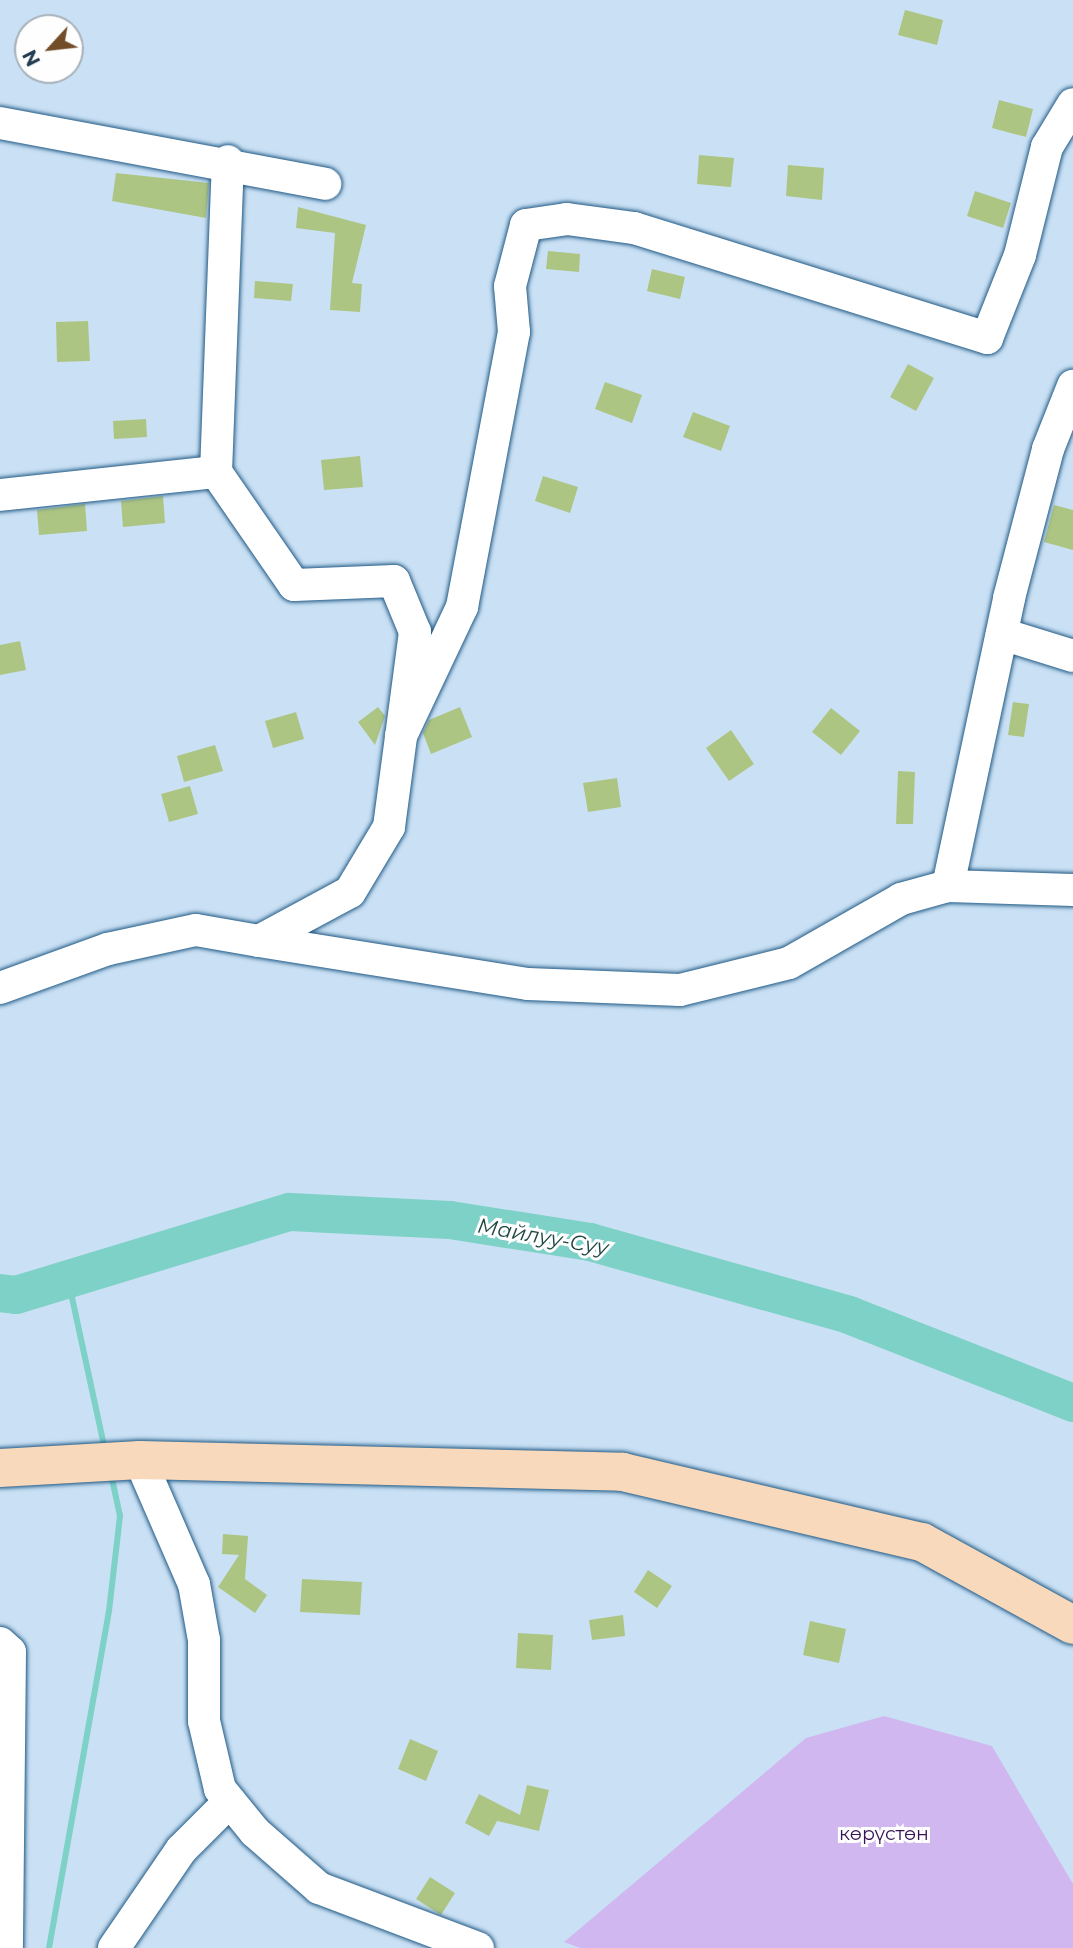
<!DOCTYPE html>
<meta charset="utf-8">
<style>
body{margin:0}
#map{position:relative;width:1073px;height:1948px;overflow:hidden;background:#cae1f5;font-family:Montserrat,sans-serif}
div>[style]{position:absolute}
.green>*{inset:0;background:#d0b7ef}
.stream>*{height:6px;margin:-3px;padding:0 3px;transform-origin:3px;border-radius:3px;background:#7ed1c6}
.river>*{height:38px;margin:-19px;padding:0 19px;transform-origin:19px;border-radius:19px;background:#7ed1c6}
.building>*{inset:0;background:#adc583}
.roads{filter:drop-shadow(0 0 2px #215a85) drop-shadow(0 0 2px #215a85)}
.minor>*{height:32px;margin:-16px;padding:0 16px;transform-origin:16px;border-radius:16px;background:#fff}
.major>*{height:38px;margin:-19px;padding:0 19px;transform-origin:19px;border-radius:19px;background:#f9d9bb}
span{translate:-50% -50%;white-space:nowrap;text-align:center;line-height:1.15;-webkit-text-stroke:6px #fefefe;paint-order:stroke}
.park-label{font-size:19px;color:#371455}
.water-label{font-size:21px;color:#1f4641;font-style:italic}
.north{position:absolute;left:14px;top:14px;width:70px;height:70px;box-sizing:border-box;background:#fefefe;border:2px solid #a7b1b9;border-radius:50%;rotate:243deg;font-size:19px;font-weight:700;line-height:28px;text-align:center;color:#253d51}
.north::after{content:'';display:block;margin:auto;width:24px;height:32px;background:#724d28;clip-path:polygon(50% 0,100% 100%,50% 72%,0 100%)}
</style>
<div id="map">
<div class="green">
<div style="clip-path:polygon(884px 1716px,992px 1746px,1073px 1884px,1073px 1948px,580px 1948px,564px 1942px,806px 1738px)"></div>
</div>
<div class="stream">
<div style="left:68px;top:1279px;width:175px;rotate:77.8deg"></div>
<div style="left:49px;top:1948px;width:342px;rotate:-79.9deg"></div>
<div style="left:109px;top:1611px;width:96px;rotate:-83.4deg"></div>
<div style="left:120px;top:1516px;width:43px;rotate:-102.1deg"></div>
</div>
<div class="river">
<div style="left:0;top:1293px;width:16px;rotate:7deg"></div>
<div style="left:16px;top:1295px;width:286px;rotate:-16.9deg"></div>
<div style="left:290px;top:1212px;width:160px;rotate:2.9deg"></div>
<div style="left:450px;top:1220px;width:142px;rotate:8.9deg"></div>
<div style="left:590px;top:1242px;width:269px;rotate:15.7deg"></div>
<div style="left:849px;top:1315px;width:241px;rotate:21.4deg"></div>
</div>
<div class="building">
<div style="clip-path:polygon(905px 10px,943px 20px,937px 45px,898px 35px)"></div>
<div style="clip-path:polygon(999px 100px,1033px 109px,1026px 137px,992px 128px)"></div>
<div style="clip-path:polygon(699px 155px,734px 158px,731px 187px,697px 184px)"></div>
<div style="clip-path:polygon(788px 165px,824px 168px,822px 200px,786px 196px)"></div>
<div style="clip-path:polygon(116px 173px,209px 183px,206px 218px,112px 201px)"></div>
<div style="clip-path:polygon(975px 191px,1011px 203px,1003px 228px,967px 216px)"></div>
<div style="clip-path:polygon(298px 207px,366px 225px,352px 283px,362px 284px,360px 312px,330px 310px,335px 233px,296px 228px)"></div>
<div style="clip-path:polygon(548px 251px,580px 254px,579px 272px,546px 269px)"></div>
<div style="clip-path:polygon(652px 269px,685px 277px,680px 299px,647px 291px)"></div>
<div style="clip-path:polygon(255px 281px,293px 284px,291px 301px,254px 298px)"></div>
<div style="clip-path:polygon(88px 321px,90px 361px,57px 362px,56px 322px)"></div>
<div style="clip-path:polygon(908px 364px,934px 378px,916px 411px,890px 397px)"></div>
<div style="clip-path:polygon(605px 382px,642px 395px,632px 423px,595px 409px)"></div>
<div style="clip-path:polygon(693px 412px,730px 426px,721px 451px,683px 437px)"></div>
<div style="clip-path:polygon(146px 419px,147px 437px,114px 439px,113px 421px)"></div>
<div style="clip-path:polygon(360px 456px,363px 487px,324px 490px,321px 460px)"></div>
<div style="clip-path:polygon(543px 476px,578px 487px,570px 513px,535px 501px)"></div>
<div style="clip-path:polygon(163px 496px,165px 523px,123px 527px,121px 501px)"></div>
<div style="clip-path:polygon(85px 504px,87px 531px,39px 535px,37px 510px)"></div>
<div style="clip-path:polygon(1054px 505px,1073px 510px,1073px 550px,1044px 542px)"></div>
<div style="clip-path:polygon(20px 641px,26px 670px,0 675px,0 645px)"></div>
<div style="clip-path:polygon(1013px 702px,1029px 704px,1024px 737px,1008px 735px)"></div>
<div style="clip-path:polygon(378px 707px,385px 716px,375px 745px,358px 722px)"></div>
<div style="clip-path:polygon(460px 707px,472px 737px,431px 754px,423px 733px,429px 720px)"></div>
<div style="clip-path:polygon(831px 708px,860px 731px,841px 755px,812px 732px)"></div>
<div style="clip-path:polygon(296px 712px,304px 739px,273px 748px,265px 721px)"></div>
<div style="clip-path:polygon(731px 730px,754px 764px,729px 781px,706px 748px)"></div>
<div style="clip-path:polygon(215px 745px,223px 771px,184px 782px,177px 756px)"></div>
<div style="clip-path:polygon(898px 771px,915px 772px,913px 824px,896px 824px)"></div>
<div style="clip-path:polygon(617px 778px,621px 807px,588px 812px,583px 783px)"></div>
<div style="clip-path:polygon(190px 786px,198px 814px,169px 822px,161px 794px)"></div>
<div style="clip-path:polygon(223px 1534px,248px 1536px,245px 1579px,267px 1595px,255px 1613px,218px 1587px,239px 1555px,222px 1554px)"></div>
<div style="clip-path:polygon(648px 1570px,672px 1586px,657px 1608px,634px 1592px)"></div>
<div style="clip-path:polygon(302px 1579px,362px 1582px,360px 1615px,300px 1612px)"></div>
<div style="clip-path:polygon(623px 1615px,625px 1636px,592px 1640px,589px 1620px)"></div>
<div style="clip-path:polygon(810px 1621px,846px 1629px,839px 1663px,803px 1655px)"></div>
<div style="clip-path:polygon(518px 1633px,553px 1635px,551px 1670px,516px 1668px)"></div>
<div style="clip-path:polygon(410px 1739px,438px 1751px,426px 1781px,398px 1769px)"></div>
<div style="clip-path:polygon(527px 1785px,549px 1790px,539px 1831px,497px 1821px,489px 1836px,465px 1823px,479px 1794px,520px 1815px)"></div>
<div style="clip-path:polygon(430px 1877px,455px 1893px,441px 1915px,416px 1899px)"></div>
</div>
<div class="roads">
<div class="minor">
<div style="left:0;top:123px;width:331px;rotate:10.6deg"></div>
<div style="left:0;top:495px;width:217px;rotate:-6.1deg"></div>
<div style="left:1002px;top:634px;width:74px;rotate:17.2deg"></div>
<div style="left:401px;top:736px;width:143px;rotate:-64.7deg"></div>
<div style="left:462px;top:607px;width:280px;rotate:-79.3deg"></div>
<div style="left:514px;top:332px;width:46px;rotate:-95deg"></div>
<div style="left:510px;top:286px;width:63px;rotate:-75.3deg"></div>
<div style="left:526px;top:225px;width:41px;rotate:-8.3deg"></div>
<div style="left:567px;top:219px;width:68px;rotate:7.7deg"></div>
<div style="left:634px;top:228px;width:370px;rotate:17.3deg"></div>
<div style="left:987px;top:338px;width:89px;rotate:-68.3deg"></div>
<div style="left:1020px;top:255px;width:111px;rotate:-76deg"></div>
<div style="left:1047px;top:147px;width:50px;rotate:-58.8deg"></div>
<div style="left:948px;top:886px;width:294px;rotate:-78deg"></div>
<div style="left:1009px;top:598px;width:154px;rotate:-75.3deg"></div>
<div style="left:1048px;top:449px;width:68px;rotate:-68.4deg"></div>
<div style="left:259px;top:941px;width:272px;rotate:9.1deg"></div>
<div style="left:528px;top:984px;width:152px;rotate:2.3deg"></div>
<div style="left:680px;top:990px;width:112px;rotate:-13.9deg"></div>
<div style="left:789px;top:963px;width:129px;rotate:-29.7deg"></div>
<div style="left:901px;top:899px;width:49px;rotate:-15.5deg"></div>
<div style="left:948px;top:886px;width:125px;rotate:1.8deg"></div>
<div style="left:0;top:988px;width:115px;rotate:-19.9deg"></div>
<div style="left:108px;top:949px;width:90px;rotate:-12.2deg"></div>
<div style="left:196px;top:930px;width:64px;rotate:9.9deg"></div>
<div style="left:259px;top:941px;width:103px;rotate:-28.3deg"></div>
<div style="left:350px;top:892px;width:76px;rotate:-59deg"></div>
<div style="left:389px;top:827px;width:197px;rotate:-82.4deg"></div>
<div style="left:415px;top:632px;width:55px;rotate:-112.4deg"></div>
<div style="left:394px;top:581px;width:100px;rotate:177.7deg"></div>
<div style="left:294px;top:585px;width:137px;rotate:-124.6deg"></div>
<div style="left:216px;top:472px;width:311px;rotate:-87.8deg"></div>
<div style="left:140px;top:1460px;width:135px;rotate:66.5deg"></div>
<div style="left:194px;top:1584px;width:57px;rotate:79.9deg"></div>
<div style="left:204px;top:1640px;width:81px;rotate:90deg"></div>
<div style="left:204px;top:1721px;width:70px;rotate:76.8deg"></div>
<div style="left:220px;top:1789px;width:55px;rotate:50.9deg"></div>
<div style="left:255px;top:1832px;width:85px;rotate:41.2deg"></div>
<div style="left:319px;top:1888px;width:170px;rotate:20.7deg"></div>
<div style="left:0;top:1643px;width:13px;rotate:42deg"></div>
<div style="left:10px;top:1652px;width:296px;rotate:90.6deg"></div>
<div style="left:114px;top:1948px;width:119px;rotate:-55.6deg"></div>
<div style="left:181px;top:1850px;width:69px;rotate:-45deg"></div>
</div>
<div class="major">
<div style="left:0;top:1468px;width:140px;rotate:-3.3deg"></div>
<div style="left:140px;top:1460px;width:483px;rotate:1.4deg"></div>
<div style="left:623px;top:1472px;width:307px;rotate:13.2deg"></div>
<div style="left:922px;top:1542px;width:172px;rotate:28.8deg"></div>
</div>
</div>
<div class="park-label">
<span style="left:884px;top:1834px">көрүстөн</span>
</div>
<div class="water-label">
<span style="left:543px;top:1237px;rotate:10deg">Майлуу-Суу</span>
</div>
<div class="north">N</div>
</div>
